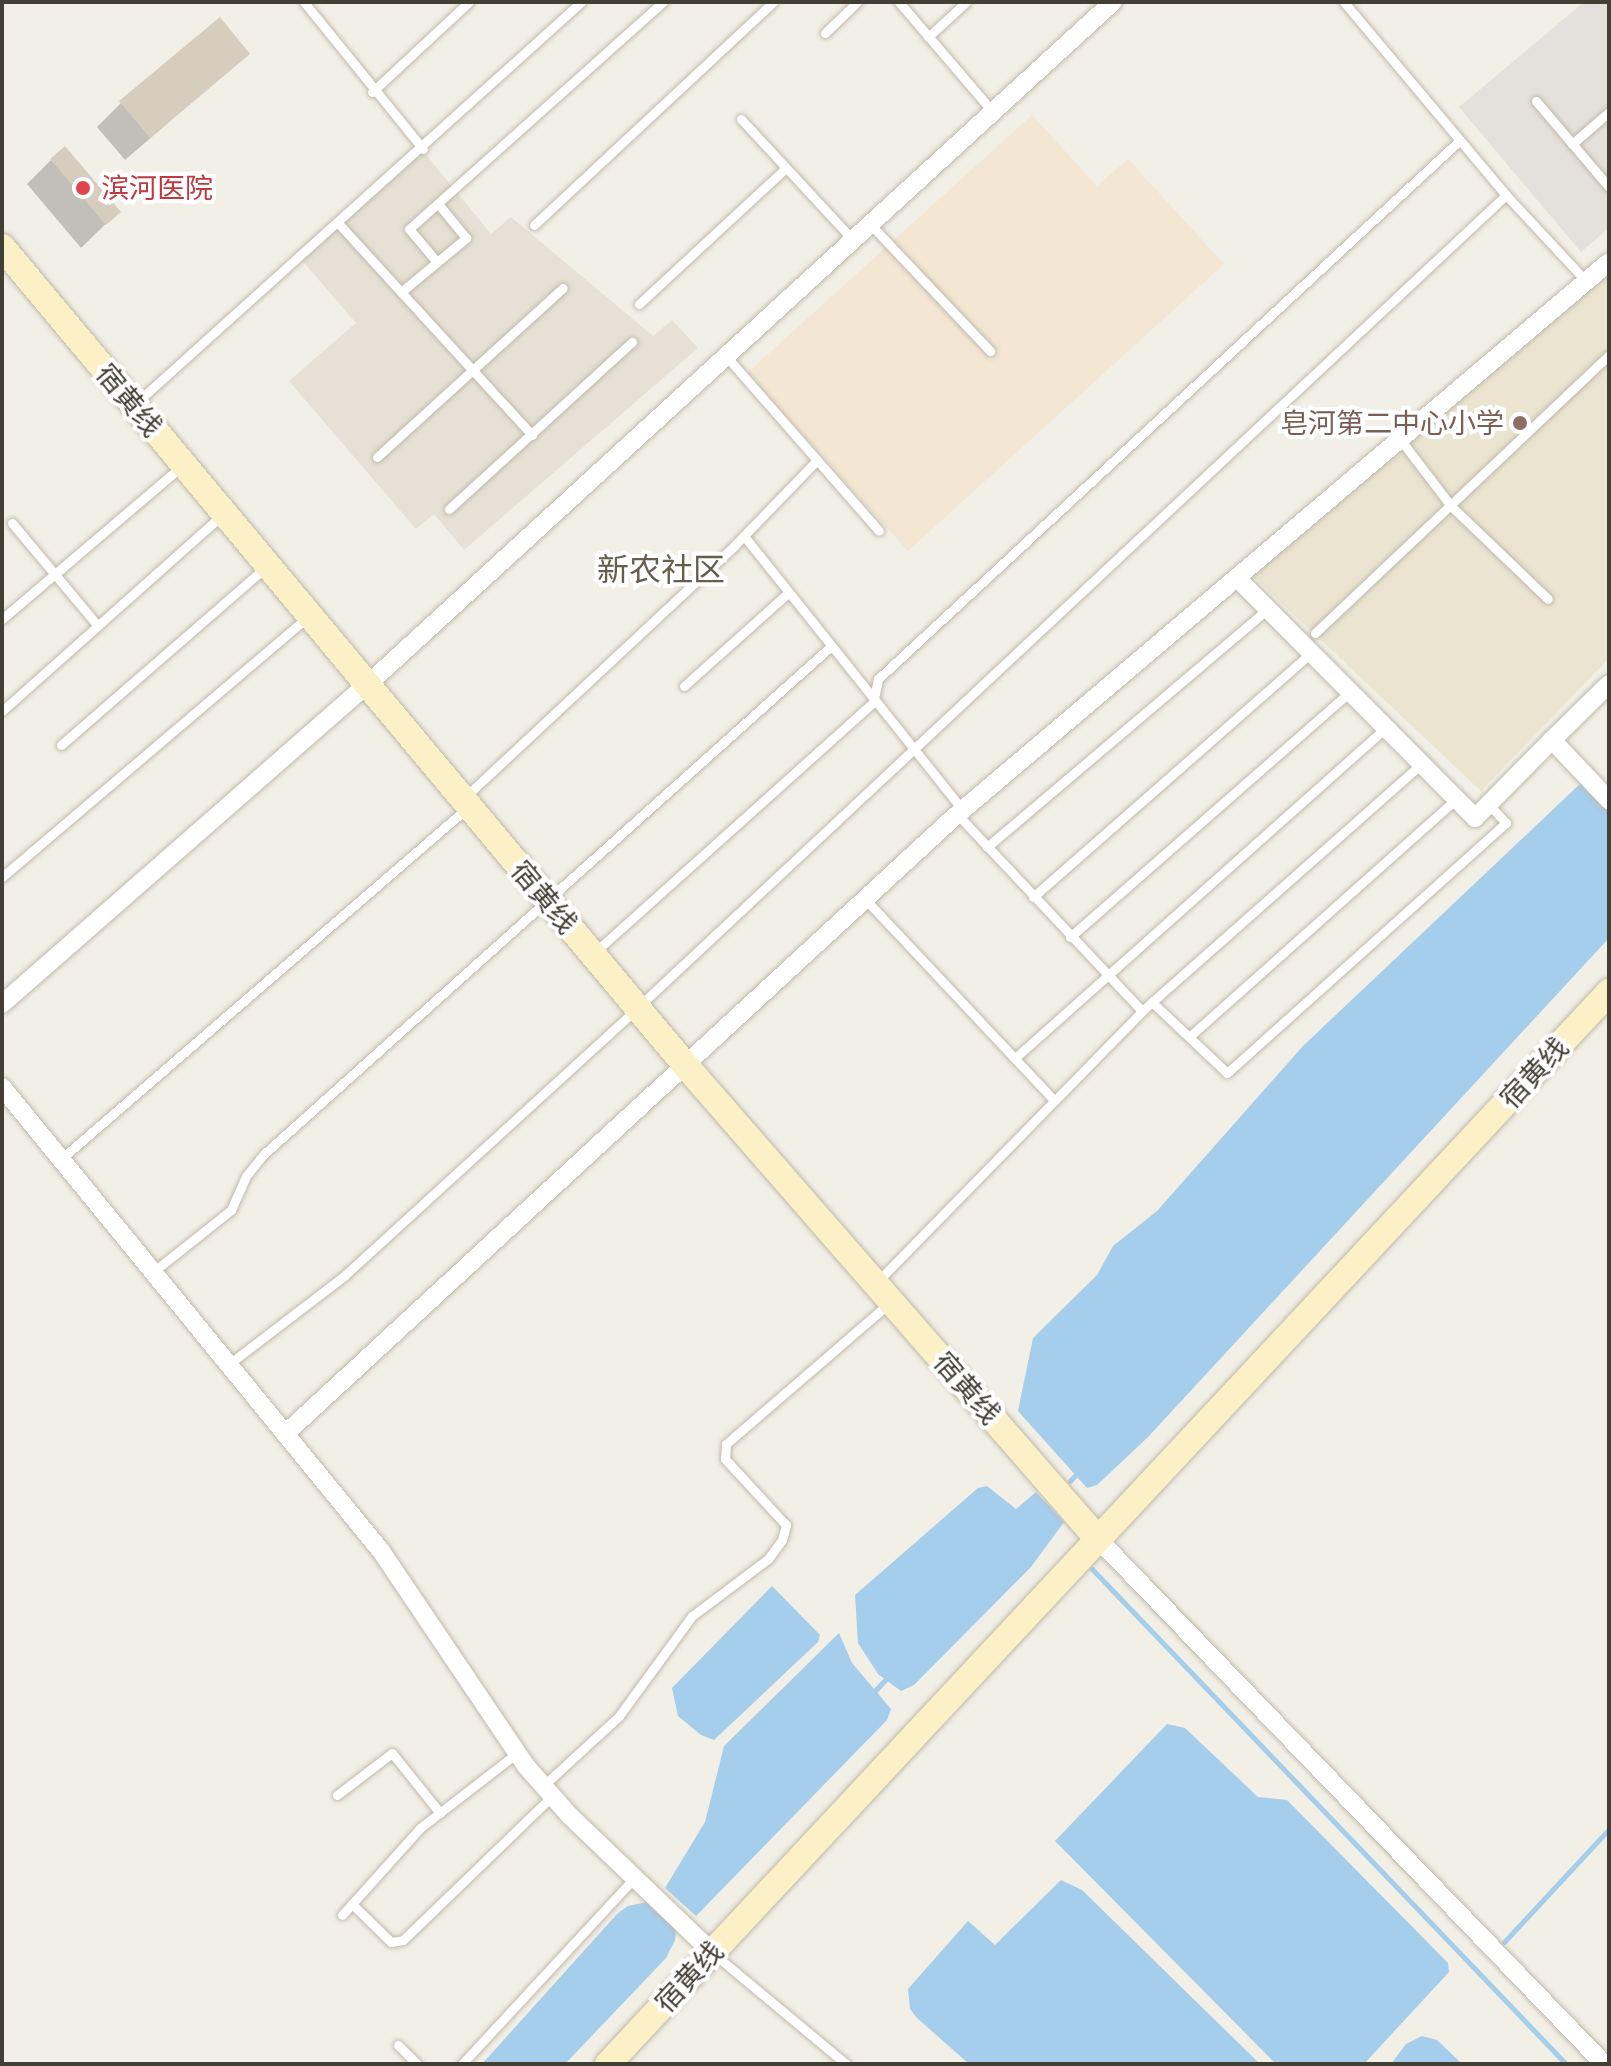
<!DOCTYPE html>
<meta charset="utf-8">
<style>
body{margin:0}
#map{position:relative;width:1611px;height:2066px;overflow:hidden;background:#f2efe6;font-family:Cabin,"Noto Sans SC",sans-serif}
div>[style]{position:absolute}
.residential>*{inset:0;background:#e6e1d4}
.commercial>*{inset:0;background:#f3e6d2}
.industrial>*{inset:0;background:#e4e0db}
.education>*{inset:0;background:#eae4d0}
.water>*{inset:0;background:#a5cdec}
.shadow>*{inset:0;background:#0003}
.stream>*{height:5px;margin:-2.5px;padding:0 2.5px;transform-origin:2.5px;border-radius:2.5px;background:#a5cdec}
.building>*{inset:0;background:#d6cdbf}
.roads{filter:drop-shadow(0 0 2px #c0b9ac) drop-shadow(0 0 2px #c0b9ac)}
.lane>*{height:9px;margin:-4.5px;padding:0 4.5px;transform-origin:4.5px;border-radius:4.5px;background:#fff}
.street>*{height:18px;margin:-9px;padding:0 9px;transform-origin:9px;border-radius:9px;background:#fff}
.secondary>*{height:26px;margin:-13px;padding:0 13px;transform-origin:13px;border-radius:13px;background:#fcf0c6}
.dots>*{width:22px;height:22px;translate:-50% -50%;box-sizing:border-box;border:4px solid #fff;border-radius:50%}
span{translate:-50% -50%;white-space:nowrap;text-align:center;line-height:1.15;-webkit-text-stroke:8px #fff;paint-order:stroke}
.health-label{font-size:28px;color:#be3a42}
.left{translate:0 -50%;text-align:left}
.street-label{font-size:28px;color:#443f35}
.education-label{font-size:28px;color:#785e54}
.right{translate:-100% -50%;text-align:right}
.quarter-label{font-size:32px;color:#665d4d}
.frame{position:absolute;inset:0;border:4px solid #443f35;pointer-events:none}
</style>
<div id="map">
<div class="residential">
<div style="clip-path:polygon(423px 151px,491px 234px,511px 217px,653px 336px,672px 320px,698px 348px,464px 550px,434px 514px,416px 529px,289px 381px,356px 323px,299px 257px)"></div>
</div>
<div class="commercial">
<div style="clip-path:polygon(1032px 115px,1097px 186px,1128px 159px,1224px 264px,908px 551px,747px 373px)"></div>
</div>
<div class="industrial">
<div style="clip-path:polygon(1584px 2px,1609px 2px,1609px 228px,1581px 252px,1459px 107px)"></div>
</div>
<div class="education">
<div style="clip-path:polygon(1609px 271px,1609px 658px,1481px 791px,1251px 574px)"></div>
</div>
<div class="water">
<div style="clip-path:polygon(1581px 783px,1609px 812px,1609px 938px,1148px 1437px,1097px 1485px,1087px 1488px,1018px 1411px,1033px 1338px,1097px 1275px,1113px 1246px,1157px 1211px,1303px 1046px)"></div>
<div style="clip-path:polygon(987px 1486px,1016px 1509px,1036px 1492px,1064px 1522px,1031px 1567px,914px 1685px,901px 1691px,878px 1674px,858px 1643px,855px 1595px,978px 1488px)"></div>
<div style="clip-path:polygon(772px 1586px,820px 1635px,818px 1642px,714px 1740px,701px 1735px,678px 1716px,672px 1688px)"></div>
<div style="clip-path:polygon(839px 1633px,852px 1663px,891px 1709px,887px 1720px,696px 1916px,665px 1888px,705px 1822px,724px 1746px)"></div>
<div style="clip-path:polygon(1167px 1724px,1185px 1728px,1258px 1797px,1287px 1800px,1448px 1963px,1449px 1972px,1364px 2064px,1276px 2064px,1055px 1841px)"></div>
<div style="clip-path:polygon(1061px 1880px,1082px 1890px,1260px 2064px,969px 2064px,917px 2018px,910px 2009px,908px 1989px,968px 1921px,995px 1945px)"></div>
<div style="clip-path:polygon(647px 1902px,676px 1930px,675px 1940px,666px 1958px,565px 2064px,482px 2064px,617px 1914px,628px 1906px)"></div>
<div style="clip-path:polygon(1422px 2036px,1437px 2040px,1462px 2064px,1391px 2064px,1406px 2044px)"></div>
</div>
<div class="shadow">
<div style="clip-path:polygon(248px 54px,125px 160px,97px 127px,121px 103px)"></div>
<div style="clip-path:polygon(51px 160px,118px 212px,81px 248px,27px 184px)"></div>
</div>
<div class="stream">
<div style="left:1070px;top:1481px;width:15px;rotate:-48deg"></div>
<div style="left:1092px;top:1569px;width:685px;rotate:46.24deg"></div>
<div style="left:871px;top:1695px;width:26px;rotate:-47deg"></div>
<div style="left:1504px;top:1942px;width:154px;rotate:-47.1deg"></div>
</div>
<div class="building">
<div style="clip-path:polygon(220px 17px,250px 54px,150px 138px,119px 101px)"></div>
<div style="clip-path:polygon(65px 146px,121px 212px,106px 225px,50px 159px)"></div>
</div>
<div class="roads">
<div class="lane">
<div style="left:304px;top:2px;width:189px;rotate:51deg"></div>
<div style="left:899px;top:2px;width:145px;rotate:49.5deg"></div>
<div style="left:1344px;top:2px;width:252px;rotate:50deg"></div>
<div style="left:1506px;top:195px;width:117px;rotate:47.1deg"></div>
<div style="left:825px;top:33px;width:45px;rotate:-44.1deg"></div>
<div style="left:928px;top:37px;width:52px;rotate:-42.6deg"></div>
<div style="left:372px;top:92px;width:132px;rotate:-42.9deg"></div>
<div style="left:1536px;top:101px;width:113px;rotate:49.7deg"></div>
<div style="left:741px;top:119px;width:165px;rotate:47.2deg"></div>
<div style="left:1572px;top:144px;width:49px;rotate:-40.9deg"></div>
<div style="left:339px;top:224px;width:92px;rotate:47.6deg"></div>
<div style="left:401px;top:292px;width:85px;rotate:-39.7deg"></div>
<div style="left:466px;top:238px;width:43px;rotate:-129.3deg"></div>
<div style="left:870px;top:224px;width:175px;rotate:46.6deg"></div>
<div style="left:534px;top:225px;width:327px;rotate:-43deg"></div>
<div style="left:437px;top:262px;width:43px;rotate:-130.3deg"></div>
<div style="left:409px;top:229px;width:341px;rotate:-41.8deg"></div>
<div style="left:401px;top:292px;width:194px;rotate:47.5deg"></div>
<div style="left:639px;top:304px;width:200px;rotate:-42.8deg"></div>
<div style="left:726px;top:356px;width:232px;rotate:48.8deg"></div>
<div style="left:136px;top:403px;width:599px;rotate:-42.02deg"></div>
<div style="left:1400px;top:439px;width:84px;rotate:52.7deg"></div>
<div style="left:1451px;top:506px;width:134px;rotate:43.8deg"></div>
<div style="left:377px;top:457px;width:251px;rotate:-42.3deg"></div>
<div style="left:449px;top:509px;width:248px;rotate:-42.4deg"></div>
<div style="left:12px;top:523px;width:134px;rotate:50.1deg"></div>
<div style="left:744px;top:536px;width:351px;rotate:51.4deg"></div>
<div style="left:2px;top:619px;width:236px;rotate:-40.4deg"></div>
<div style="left:1315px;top:633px;width:405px;rotate:-43.4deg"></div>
<div style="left:684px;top:686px;width:140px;rotate:-41.8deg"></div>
<div style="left:2px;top:711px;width:293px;rotate:-41.7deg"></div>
<div style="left:61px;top:745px;width:273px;rotate:-41deg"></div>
<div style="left:465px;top:797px;width:369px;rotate:-43deg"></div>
<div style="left:735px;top:545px;width:117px;rotate:-46deg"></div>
<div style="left:958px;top:815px;width:269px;rotate:46.8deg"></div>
<div style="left:987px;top:847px;width:368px;rotate:-40.3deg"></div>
<div style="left:2px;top:877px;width:401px;rotate:-40.4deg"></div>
<div style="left:1033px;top:897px;width:370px;rotate:-41.3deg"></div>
<div style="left:866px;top:900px;width:273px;rotate:46.8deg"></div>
<div style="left:1070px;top:937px;width:372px;rotate:-41.2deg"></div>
<div style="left:595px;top:952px;width:373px;rotate:-41.9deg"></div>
<div style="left:873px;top:703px;width:25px;rotate:-78deg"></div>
<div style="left:878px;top:679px;width:793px;rotate:-42.8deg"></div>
<div style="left:1152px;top:1002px;width:103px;rotate:43.4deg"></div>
<div style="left:1227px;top:1073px;width:375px;rotate:-41.9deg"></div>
<div style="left:1506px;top:823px;width:25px;rotate:-133deg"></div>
<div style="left:1189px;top:1037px;width:358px;rotate:-41.7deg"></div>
<div style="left:1015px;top:1058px;width:497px;rotate:-41.7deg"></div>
<div style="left:61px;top:1159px;width:537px;rotate:-40.84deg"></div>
<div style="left:153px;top:1272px;width:100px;rotate:-38.5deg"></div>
<div style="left:231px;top:1210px;width:37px;rotate:-66deg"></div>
<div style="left:246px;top:1176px;width:28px;rotate:-51deg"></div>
<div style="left:264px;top:1154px;width:760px;rotate:-41.85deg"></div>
<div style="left:878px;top:1281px;width:378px;rotate:-45.6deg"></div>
<div style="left:1142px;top:1011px;width:373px;rotate:-41.5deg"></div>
<div style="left:229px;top:1364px;width:145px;rotate:-37.4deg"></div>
<div style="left:344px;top:1276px;width:397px;rotate:-42.4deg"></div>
<div style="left:637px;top:1008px;width:1190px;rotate:-43.09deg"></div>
<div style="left:543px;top:1786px;width:103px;rotate:-42.6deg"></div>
<div style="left:619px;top:1716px;width:124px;rotate:-53.9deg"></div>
<div style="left:692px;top:1616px;width:95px;rotate:-36.9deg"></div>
<div style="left:768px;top:1559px;width:24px;rotate:-54deg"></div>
<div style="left:782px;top:1540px;width:16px;rotate:-75deg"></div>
<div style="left:786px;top:1525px;width:90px;rotate:-132.7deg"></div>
<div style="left:725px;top:1459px;width:15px;rotate:-86deg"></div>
<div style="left:726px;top:1444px;width:214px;rotate:-40.8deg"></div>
<div style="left:337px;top:1795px;width:69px;rotate:-37.4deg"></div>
<div style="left:392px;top:1753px;width:77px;rotate:51.3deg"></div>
<div style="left:352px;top:1904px;width:54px;rotate:44.3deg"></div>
<div style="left:391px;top:1942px;width:12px;rotate:-9deg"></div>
<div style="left:403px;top:1940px;width:207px;rotate:-44deg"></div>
<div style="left:342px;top:1915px;width:117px;rotate:-48.1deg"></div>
<div style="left:420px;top:1828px;width:123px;rotate:-37.7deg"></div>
<div style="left:714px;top:1954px;width:172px;rotate:39.8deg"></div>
<div style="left:398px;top:2045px;width:27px;rotate:45deg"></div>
<div style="left:462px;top:2064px;width:253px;rotate:-47.2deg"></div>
</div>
<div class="street">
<div style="left:1237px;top:578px;width:338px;rotate:45.2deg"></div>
<div style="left:1475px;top:818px;width:110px;rotate:-45.4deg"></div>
<div style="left:1552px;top:740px;width:83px;rotate:46.5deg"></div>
<div style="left:1552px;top:740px;width:80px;rotate:-44.5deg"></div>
<div style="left:2px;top:1004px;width:485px;rotate:-41.2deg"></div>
<div style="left:367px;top:685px;width:1011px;rotate:-42.48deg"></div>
<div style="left:2px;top:1087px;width:599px;rotate:50.76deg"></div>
<div style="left:381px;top:1551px;width:259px;rotate:56deg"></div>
<div style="left:526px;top:1766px;width:67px;rotate:48.7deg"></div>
<div style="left:570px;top:1816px;width:197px;rotate:43.8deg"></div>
<div style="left:285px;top:1434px;width:907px;rotate:-42.68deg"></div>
<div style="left:952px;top:819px;width:861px;rotate:-40.29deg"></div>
<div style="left:1097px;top:1538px;width:731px;rotate:46.05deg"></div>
</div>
<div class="secondary">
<div style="left:2px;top:247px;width:1067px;rotate:50.13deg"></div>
<div style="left:686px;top:1066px;width:626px;rotate:48.95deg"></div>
<div style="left:608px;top:2064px;width:1467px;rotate:-46.96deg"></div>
</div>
</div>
<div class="dots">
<div style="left:83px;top:188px;background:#e0444e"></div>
<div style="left:1520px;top:423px;background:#8d6e63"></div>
</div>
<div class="health-label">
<span class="left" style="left:101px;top:188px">滨河医院</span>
</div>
<div class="street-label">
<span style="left:129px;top:400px;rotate:50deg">宿黄线</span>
<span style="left:544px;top:897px;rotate:50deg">宿黄线</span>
<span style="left:1534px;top:1073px;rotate:-47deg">宿黄线</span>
<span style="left:967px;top:1388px;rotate:49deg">宿黄线</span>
<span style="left:689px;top:1977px;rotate:-47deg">宿黄线</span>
</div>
<div class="education-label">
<span class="right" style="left:1504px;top:423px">皂河第二中心小学</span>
</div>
<div class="quarter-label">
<span style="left:661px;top:570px">新农社区</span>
</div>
<div class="frame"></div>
</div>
